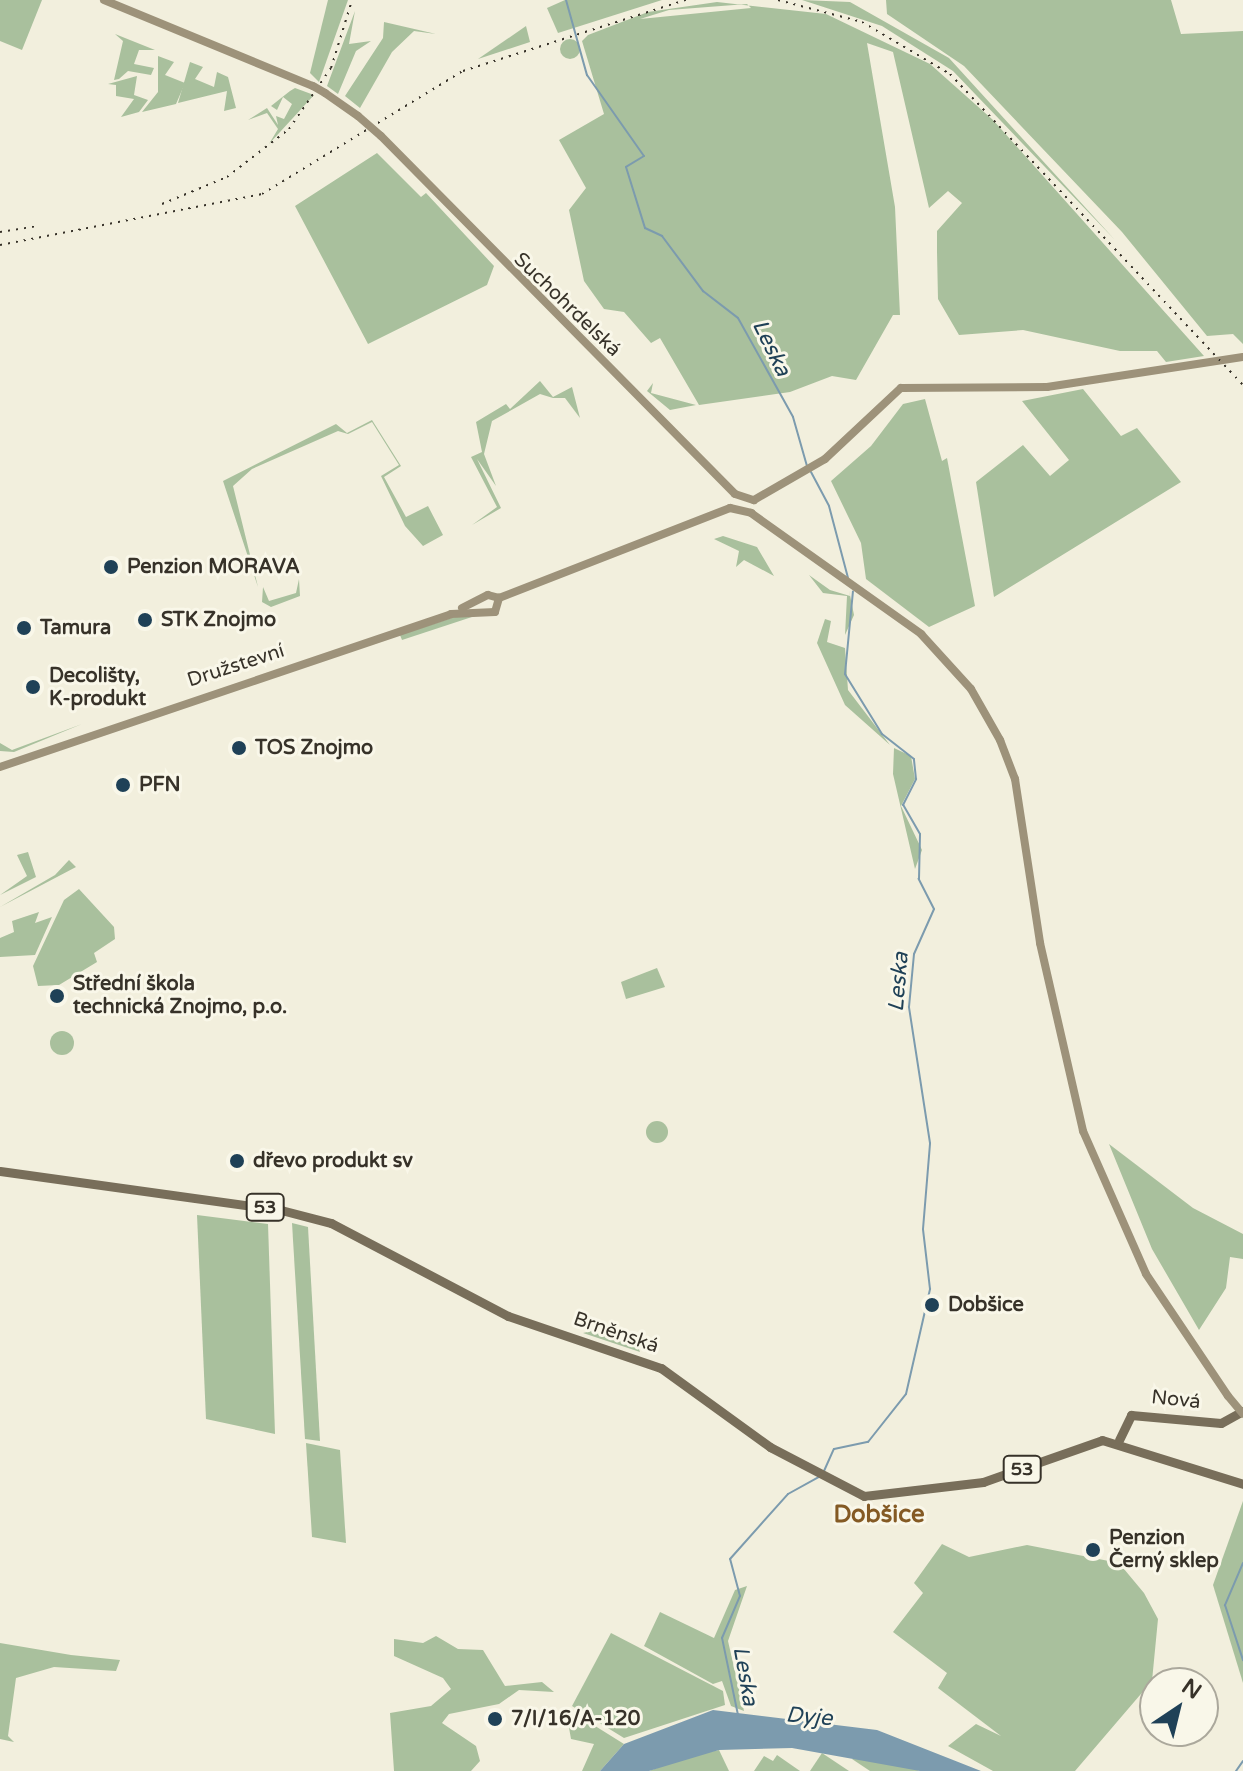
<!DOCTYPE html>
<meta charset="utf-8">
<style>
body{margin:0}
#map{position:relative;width:1243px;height:1771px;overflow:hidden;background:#f2efdd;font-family:"Varela Round",sans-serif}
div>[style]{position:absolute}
.green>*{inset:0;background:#a9c09d}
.round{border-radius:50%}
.water>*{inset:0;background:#7c9bae}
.stream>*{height:2px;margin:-1px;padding:0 1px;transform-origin:1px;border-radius:1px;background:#7c9bae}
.secondary>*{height:8px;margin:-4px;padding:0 4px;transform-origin:4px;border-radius:4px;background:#9d927a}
.primary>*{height:9px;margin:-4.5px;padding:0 4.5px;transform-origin:4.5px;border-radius:4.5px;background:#786e5a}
.rail>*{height:2px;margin-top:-1px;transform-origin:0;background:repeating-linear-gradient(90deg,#373229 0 2px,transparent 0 8px)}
.secondary-bridge>*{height:8px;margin:-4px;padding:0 4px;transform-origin:4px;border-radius:4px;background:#9d927a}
.dots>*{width:22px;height:22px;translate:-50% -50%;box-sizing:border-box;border:4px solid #f9f7e9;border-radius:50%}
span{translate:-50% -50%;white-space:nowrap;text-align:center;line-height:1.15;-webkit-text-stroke:6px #f9f7e9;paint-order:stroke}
.shield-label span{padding:2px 6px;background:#f9f7e9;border:2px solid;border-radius:6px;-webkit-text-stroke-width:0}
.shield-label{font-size:18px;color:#373229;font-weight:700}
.street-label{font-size:20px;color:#373229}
.poi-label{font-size:20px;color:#373229;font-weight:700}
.left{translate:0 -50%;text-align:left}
.water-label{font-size:22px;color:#1f4157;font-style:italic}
.quarter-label{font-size:24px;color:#845a24;font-weight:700}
.north{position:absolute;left:1139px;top:1667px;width:80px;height:80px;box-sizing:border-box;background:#f9f7e9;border:2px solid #aba89c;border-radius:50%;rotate:35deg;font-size:22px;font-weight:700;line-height:32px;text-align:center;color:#373229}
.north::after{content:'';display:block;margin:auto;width:28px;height:36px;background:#1f4157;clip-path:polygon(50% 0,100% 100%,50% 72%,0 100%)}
</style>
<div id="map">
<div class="green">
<div style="clip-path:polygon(0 0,42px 0,22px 50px,0 41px)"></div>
<div style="clip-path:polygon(328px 0,348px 0,319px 82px,310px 73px)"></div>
<div style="clip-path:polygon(565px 0,662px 0,558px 33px,547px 8px)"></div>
<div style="clip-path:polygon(802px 0,850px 2px,949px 58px,1115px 240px,953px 71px,882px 26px)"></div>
<div style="clip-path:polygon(886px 0,1171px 0,1181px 34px,1243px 31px,1243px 344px,1233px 334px,1207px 336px,1122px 232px,964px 66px,887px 14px)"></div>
<div style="clip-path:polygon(evenodd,717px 2px,826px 14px,930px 64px,993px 120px,1204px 356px,1166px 362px,1157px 351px,1120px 351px,1023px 330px,959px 335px,938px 299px,937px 252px,937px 231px,962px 203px,948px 191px,929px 208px,893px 52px,867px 43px,895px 207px,900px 315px,893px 315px,856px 380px,832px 376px,790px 392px,699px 405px,660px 338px,651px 343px,624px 312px,604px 309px,584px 281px,569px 210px,586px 188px,559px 140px,604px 114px,582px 41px,588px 35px,648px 12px,717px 2px,747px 4px,751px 8px,640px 19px,669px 10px,747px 4px)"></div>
<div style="clip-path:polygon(355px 11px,349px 44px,371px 41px,356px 51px,338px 94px,327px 86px)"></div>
<div style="clip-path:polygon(384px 22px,436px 34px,414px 31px,392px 52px,360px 108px,345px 96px,383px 38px)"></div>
<div style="clip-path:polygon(526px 26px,530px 42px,478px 59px)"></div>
<div style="clip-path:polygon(115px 34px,155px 50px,139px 50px,134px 64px,154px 68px,151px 75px,128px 71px,119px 79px,114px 80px,123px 41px)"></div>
<div class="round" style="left:560px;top:39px;width:20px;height:20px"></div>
<div style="clip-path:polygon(158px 56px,174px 62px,165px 75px,185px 83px,176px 104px,142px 112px,158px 92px)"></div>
<div style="clip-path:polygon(190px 62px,203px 67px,195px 79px,214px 87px,217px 72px,228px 77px,236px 108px,224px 111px,227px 91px,178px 103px)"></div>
<div style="clip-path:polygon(137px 76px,134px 95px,148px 100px,139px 112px,121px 117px,134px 99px,116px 96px,116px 85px,108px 84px)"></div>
<div style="clip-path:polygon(295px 88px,314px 95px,269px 144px,278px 129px,267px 113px,248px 120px,267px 108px,278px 125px,276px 116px,284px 119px,292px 104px,283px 97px,277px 110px,271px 106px,290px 91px)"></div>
<div style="clip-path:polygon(377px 153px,421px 197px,426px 193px,494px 266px,487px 285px,368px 344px,295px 206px)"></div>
<div style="clip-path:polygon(540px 381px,553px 397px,572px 387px,580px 418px,565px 398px,553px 398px,540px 394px,492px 421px,484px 454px,496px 486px,477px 459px,501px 508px,472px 525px,497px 507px,471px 457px,482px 452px,476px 422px,506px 404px,510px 409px)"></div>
<div style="clip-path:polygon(653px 383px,651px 393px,696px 405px,670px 410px,647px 391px)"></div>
<div style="clip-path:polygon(1083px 389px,1121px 436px,1137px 428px,1181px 482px,994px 597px,976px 482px,1023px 445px,1050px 476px,1069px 460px,1022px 401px)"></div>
<div style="clip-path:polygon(925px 399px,942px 461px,947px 458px,975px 606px,929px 627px,866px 579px,861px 543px,831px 481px,871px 446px,903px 404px)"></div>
<div style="clip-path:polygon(372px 420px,401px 466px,384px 477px,406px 517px,428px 506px,443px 535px,423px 546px,405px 526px,381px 476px,399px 465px,372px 422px,348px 434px,338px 431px,252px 469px,233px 486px,258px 587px,223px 481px,336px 424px,347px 433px)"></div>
<div style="clip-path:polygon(723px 536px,757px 547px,774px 576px,744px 560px,736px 567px,739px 551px,714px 539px)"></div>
<div style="clip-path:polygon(809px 575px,830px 590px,850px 596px,849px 590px,854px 615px,845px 635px,847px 596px,823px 593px)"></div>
<div style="clip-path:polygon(299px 579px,300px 596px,271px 607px,262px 602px,263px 587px,269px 601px,296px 593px)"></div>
<div style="clip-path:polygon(470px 612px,481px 614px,402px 640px,400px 635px)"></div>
<div style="clip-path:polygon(825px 619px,831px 621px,827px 642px,845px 648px,848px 690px,890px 745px,845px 705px,817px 643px)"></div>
<div style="clip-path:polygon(82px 724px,14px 752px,0 751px,0 743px,12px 750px)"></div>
<div style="clip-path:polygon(894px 748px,911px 756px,915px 779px,901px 806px,922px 850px,915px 869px,893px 774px)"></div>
<div style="clip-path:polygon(28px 852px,36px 877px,0 895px,27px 876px,17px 855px)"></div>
<div style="clip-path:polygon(69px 860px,76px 867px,0 907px,55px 875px)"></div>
<div style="clip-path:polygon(79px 889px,114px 927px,115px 939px,94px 953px,97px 962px,59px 985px,38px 986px,33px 966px,64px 900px)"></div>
<div style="clip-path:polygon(39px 912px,35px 923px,52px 917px,35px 955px,0 957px,0 938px,14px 932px,12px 921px)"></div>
<div style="clip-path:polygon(657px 968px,665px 987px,626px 999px,621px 982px)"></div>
<div class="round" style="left:50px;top:1031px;width:24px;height:24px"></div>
<div class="round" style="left:646px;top:1121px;width:22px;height:22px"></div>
<div style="clip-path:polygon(1109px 1144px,1193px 1208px,1243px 1234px,1243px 1259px,1230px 1257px,1226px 1288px,1199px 1330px,1152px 1249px)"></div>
<div style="clip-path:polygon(197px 1215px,268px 1224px,275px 1434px,206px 1419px)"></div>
<div style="clip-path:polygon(292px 1223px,308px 1227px,320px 1441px,305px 1439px)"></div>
<div style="clip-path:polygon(605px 1328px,638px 1347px,640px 1352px,583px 1333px)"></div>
<div style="clip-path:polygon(306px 1443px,340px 1450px,346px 1543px,312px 1537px)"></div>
<div style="clip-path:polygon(1243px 1501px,1243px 1683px,1213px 1585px)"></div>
<div style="clip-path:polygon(942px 1544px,969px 1557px,1027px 1545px,1119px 1563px,1144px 1593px,1158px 1619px,1152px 1681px,1075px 1771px,993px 1771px,948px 1746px,976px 1724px,1001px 1736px,938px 1688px,947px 1673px,893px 1632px,923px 1593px,914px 1583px)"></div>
<div style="clip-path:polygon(747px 1586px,728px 1641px,744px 1711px,731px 1706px,722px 1681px,713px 1684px,644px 1646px,660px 1612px,714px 1638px,735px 1590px)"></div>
<div style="clip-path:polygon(611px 1633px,723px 1691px,725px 1705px,624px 1738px,572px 1706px)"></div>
<div style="clip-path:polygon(436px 1636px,458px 1649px,483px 1650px,505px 1686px,542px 1682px,554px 1692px,519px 1690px,499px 1704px,449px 1714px,442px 1723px,476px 1746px,480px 1761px,471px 1771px,394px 1771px,390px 1713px,431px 1706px,451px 1689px,443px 1678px,394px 1656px,394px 1639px,423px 1643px)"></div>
<div style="clip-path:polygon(0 1643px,71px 1655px,120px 1660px,116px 1671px,54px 1667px,16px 1678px,8px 1736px,14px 1742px,0 1739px)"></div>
<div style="clip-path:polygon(576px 1714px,624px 1744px,600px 1771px,582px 1771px,594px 1744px,571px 1739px,568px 1722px)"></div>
<div style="clip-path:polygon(719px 1750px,729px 1771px,649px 1771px,689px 1756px)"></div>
<div style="clip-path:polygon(822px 1753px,849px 1771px,810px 1771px)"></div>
<div style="clip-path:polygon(777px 1755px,800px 1771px,754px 1771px,764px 1756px,773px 1761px)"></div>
<div style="clip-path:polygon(863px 1756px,904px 1765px,920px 1771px,870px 1771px,852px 1759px)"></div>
</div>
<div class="water">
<div style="clip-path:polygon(713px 1710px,877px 1730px,981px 1771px,920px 1771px,792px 1748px,719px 1750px,649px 1771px,600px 1771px,624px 1744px)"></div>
</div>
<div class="stream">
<div style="left:566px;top:0;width:78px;rotate:74.4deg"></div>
<div style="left:587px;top:75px;width:99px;rotate:54.9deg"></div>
<div style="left:644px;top:156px;width:21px;rotate:149deg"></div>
<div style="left:626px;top:167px;width:64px;rotate:72.7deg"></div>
<div style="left:645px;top:228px;width:19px;rotate:25deg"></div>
<div style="left:662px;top:236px;width:69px;rotate:53.3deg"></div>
<div style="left:703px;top:291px;width:44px;rotate:37.6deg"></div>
<div style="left:738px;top:318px;width:113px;rotate:60.9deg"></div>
<div style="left:793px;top:417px;width:51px;rotate:74.1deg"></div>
<div style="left:811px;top:472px;width:38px;rotate:62deg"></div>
<div style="left:829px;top:506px;width:74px;rotate:75.2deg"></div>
<div style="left:824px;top:1471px;width:24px;rotate:-66deg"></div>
<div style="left:834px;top:1449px;width:35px;rotate:-12deg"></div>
<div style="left:868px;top:1442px;width:61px;rotate:-51.6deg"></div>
<div style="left:906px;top:1394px;width:108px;rotate:-77.1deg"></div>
<div style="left:930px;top:1289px;width:60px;rotate:-96.7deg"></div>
<div style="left:923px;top:1229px;width:86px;rotate:-85.3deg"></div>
<div style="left:930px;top:1143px;width:138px;rotate:-98.8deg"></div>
<div style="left:909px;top:1007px;width:53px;rotate:-84.6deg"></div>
<div style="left:914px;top:954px;width:49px;rotate:-66deg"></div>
<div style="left:934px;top:909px;width:34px;rotate:-117deg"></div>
<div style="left:919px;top:879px;width:45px;rotate:-88.7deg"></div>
<div style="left:920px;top:834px;width:34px;rotate:-120deg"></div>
<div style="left:903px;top:805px;width:29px;rotate:-63deg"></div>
<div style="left:916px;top:779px;width:20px;rotate:-96deg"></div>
<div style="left:914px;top:759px;width:41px;rotate:-142deg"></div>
<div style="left:882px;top:734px;width:70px;rotate:-121.7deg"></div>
<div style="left:845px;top:674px;width:83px;rotate:-84.5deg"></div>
<div style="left:1243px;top:1563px;width:46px;rotate:113.2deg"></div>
<div style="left:1225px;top:1605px;width:58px;rotate:71.9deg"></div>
<div style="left:738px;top:1715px;width:79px;rotate:-101.7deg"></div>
<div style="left:722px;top:1638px;width:46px;rotate:-66.8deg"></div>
<div style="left:740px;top:1596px;width:38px;rotate:-105deg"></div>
<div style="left:730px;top:1559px;width:87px;rotate:-48.3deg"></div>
<div style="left:788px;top:1494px;width:37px;rotate:-29deg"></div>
<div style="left:1236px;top:1771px;width:12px;rotate:-55deg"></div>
</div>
<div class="secondary">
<div style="left:104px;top:0;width:226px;rotate:22.4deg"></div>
<div style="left:325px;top:93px;width:40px;rotate:34.9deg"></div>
<div style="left:381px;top:136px;width:503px;rotate:45.32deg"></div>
<div style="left:735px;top:494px;width:20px;rotate:18deg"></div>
<div style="left:754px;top:500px;width:82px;rotate:-30deg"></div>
<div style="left:825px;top:459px;width:104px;rotate:-43.1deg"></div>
<div style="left:901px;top:388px;width:146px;rotate:-0.4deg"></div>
<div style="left:1047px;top:387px;width:198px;rotate:-8.7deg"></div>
<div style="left:730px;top:508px;width:22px;rotate:13deg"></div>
<div style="left:751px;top:513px;width:209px;rotate:35.4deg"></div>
<div style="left:921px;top:634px;width:74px;rotate:47.7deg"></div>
<div style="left:971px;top:689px;width:59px;rotate:60.4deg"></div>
<div style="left:1000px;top:740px;width:42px;rotate:69deg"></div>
<div style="left:1015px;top:779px;width:166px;rotate:81.3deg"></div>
<div style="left:1040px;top:943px;width:193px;rotate:77.1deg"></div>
<div style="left:1083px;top:1131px;width:156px;rotate:66.2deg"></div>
<div style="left:1146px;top:1274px;width:147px;rotate:56.1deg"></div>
<div style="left:499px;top:598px;width:248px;rotate:-21.3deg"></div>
<div style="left:462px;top:608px;width:29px;rotate:-27deg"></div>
<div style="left:488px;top:595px;width:11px;rotate:15deg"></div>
<div style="left:0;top:767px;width:476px;rotate:-18.7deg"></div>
<div style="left:451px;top:614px;width:44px;rotate:-2.6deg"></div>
<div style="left:495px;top:612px;width:15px;rotate:-74deg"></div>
</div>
<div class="primary">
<div style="left:0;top:1171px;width:284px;rotate:7.9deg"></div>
<div style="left:281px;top:1210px;width:52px;rotate:14.6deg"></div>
<div style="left:331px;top:1223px;width:200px;rotate:27.7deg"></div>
<div style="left:508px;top:1316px;width:162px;rotate:18.8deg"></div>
<div style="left:661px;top:1368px;width:135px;rotate:35.9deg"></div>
<div style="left:770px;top:1447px;width:106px;rotate:27.5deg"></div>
<div style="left:864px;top:1496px;width:120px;rotate:-6.7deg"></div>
<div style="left:983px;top:1482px;width:126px;rotate:-19.4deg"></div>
<div style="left:1102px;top:1440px;width:148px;rotate:17.3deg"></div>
<div style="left:1119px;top:1440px;width:28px;rotate:-64deg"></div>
<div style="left:1131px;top:1415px;width:90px;rotate:5.1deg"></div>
<div style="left:1221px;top:1423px;width:25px;rotate:-29deg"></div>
</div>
<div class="rail">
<div style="left:778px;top:0;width:87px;rotate:14.7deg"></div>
<div style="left:862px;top:22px;width:102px;rotate:30.6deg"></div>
<div style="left:950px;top:74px;width:427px;rotate:46.7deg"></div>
<div style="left:162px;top:204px;width:70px;rotate:-22.6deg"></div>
<div style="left:227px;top:177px;width:78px;rotate:-37.7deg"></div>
<div style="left:289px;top:129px;width:74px;rotate:-55.5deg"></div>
<div style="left:331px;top:68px;width:71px;rotate:-72.8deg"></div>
<div style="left:0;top:232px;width:36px;rotate:-9deg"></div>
<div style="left:0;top:245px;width:267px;rotate:-11deg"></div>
<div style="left:262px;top:194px;width:236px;rotate:-31.5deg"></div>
<div style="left:463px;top:71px;width:234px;rotate:-17.7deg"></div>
</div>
<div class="secondary-bridge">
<div style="left:313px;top:86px;width:14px;rotate:30deg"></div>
<div style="left:358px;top:116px;width:30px;rotate:41deg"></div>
<div style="left:1228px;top:1396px;width:23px;rotate:50deg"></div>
</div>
<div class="dots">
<div style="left:111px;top:567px;background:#1f4157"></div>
<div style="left:145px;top:620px;background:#1f4157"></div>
<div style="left:24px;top:628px;background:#1f4157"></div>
<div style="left:33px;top:687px;background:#1f4157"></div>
<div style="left:239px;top:748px;background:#1f4157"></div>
<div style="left:123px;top:785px;background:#1f4157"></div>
<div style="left:57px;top:996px;background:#1f4157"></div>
<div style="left:237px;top:1161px;background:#1f4157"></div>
<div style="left:932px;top:1305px;background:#1f4157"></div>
<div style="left:1093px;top:1550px;background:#1f4157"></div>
<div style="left:495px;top:1719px;background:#1f4157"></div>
</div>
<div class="shield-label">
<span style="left:265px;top:1207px">53</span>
<span style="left:1022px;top:1469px">53</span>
</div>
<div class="street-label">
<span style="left:567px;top:305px;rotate:44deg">Suchohrdelská</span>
<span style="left:236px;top:666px;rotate:-18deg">Družstevní</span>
<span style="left:616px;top:1333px;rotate:19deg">Brněnská</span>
<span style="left:1176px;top:1400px;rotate:6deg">Nová</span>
</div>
<div class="poi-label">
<span class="left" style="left:127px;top:567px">Penzion MORAVA</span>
<span class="left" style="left:161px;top:620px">STK Znojmo</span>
<span class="left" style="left:40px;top:628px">Tamura</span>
<span class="left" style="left:49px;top:688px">Decolišty,<br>K-produkt</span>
<span class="left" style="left:255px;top:748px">TOS Znojmo</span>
<span class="left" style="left:139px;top:785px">PFN</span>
<span class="left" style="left:73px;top:996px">Střední škola<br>technická Znojmo, p.o.</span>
<span class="left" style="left:253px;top:1161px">dřevo produkt sv</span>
<span class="left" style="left:948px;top:1305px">Dobšice</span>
<span class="left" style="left:1109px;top:1550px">Penzion<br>Černý sklep</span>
<span class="left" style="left:511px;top:1719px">7/I/16/A-120</span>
</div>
<div class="water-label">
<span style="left:771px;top:348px;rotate:64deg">Leska</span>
<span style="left:899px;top:982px;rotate:-85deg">Leska</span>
<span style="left:745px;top:1676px;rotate:80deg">Leska</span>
<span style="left:809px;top:1717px;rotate:5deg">Dyje</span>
</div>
<div class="quarter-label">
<span style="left:879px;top:1515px">Dobšice</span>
</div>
<div class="north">N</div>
</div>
